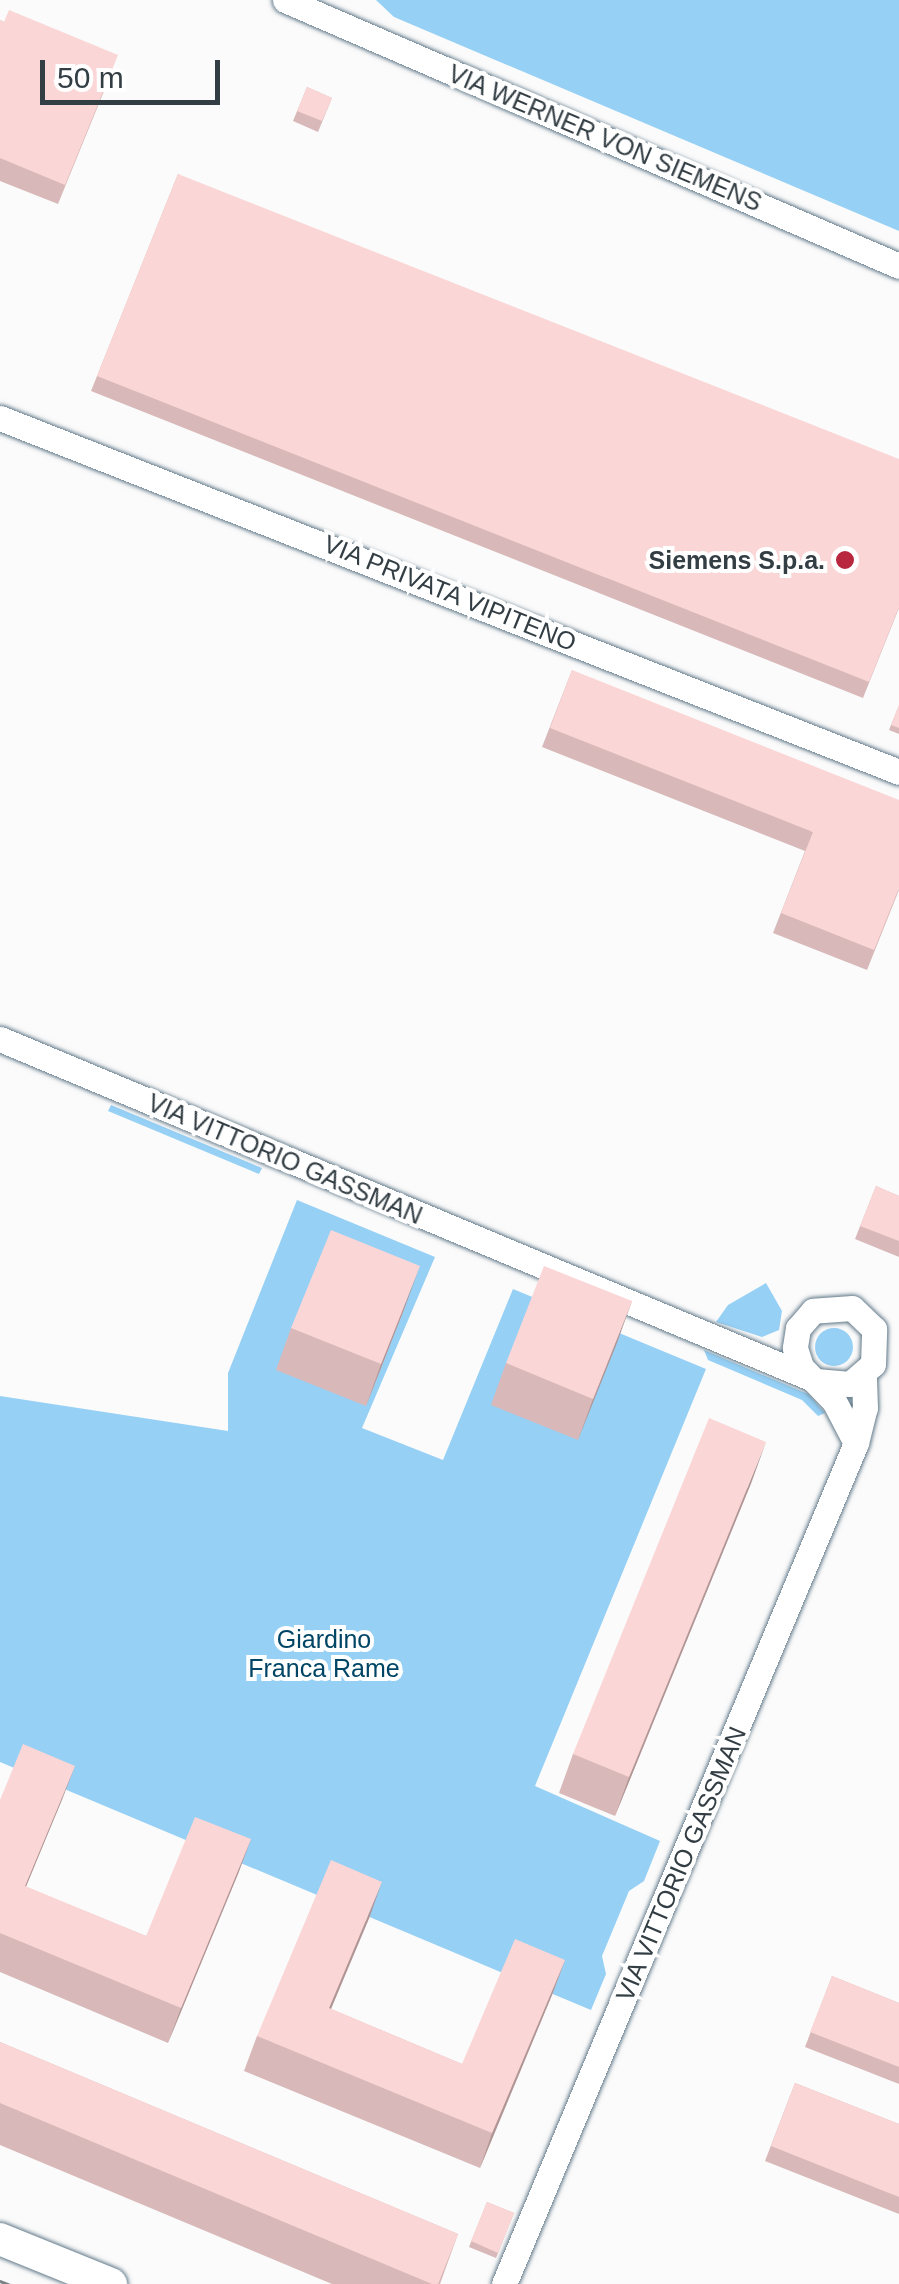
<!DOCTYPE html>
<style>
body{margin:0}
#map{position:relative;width:899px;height:2284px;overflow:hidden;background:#fbfbfb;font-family:Helvetica,sans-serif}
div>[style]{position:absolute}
.green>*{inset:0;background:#96d0f5}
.round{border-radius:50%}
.roads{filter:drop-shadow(0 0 2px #627a8a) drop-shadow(0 0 2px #627a8a)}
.street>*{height:25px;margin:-12.5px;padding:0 12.5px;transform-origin:12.5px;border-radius:12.5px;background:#fff}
.secondary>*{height:32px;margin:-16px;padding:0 16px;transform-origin:16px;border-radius:16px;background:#fff}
.tram>*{height:2.5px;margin:-1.25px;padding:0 1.25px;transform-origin:1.25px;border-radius:1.25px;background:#7b8286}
.wall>*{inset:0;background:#d8b8b8}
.shaded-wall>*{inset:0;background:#b09696}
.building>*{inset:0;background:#fbd6d6}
.dots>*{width:28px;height:28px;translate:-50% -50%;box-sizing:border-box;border:5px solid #fff;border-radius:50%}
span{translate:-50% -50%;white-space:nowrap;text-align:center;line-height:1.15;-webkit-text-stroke:8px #fff;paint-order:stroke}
.street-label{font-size:25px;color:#333e44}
.poi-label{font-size:25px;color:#333e44;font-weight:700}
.right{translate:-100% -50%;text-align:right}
.park-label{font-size:25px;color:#004565}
.scale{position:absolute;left:40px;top:60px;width:180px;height:45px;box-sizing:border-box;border:5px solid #333e44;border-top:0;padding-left:12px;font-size:30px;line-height:35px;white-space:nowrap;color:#333e44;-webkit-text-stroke:8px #fff;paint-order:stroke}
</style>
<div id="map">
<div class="green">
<div style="clip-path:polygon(376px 0,899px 0,899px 231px,394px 17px)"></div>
<div style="clip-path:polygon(111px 1105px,262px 1168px,259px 1174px,108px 1111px)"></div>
<div style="clip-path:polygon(297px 1200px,435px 1257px,362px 1428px,443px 1460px,513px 1289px,706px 1369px,535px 1786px,660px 1841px,644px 1881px,629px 1891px,602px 1956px,606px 1974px,591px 2010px,0 1762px,0 1396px,228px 1431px,228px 1373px)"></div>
<div style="clip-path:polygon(766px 1283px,782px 1311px,779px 1330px,762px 1337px,716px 1322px,728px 1305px)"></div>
<div class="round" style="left:815px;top:1328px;width:38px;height:38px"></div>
<div style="clip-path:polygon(704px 1350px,808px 1394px,825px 1413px,818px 1416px,802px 1400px,708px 1360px)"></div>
</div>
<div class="roads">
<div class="street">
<div style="left:285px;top:0;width:669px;rotate:23.42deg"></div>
<div style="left:0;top:418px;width:966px;rotate:21.49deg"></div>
<div style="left:0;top:1039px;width:879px;rotate:22.69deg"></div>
<div style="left:816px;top:1381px;width:34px;rotate:5deg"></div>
<div style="left:850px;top:1384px;width:30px;rotate:-41deg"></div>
<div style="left:873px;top:1364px;width:35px;rotate:-88deg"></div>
<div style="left:874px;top:1329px;width:30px;rotate:-136deg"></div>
<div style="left:852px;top:1308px;width:39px;rotate:176deg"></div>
<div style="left:813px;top:1311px;width:23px;rotate:131deg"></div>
<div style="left:798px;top:1328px;width:20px;rotate:99deg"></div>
<div style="left:795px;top:1348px;width:20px;rotate:72deg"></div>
<div style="left:801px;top:1367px;width:47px;rotate:45.9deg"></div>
<div style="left:834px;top:1401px;width:47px;rotate:62.4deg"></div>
<div style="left:504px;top:2284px;width:912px;rotate:-67.29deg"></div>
<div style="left:856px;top:1443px;width:36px;rotate:-76deg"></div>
<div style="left:865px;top:1408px;width:33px;rotate:-92deg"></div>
</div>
<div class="secondary">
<div style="left:0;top:2239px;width:120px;rotate:22.1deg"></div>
</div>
</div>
<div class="tram">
<div style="left:0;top:2281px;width:9px;rotate:21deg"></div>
</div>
<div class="wall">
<div style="clip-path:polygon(0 20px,111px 74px,58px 204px,0 181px)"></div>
<div style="clip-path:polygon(307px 87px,332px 98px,318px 132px,293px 121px)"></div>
<div style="clip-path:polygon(178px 174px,899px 608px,863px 698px,91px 391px)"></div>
<div style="clip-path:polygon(572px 670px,899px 890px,867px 970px,773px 933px,805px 851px,542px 747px)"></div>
<div style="clip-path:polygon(899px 705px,899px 734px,889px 730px)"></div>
<div style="clip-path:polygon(876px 1186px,899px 1196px,899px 1257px,855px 1239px)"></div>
<div style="clip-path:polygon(632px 1301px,578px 1440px,491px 1405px,506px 1363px)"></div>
<div style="clip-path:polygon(405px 1307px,366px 1406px,276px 1370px,291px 1328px)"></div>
<div style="clip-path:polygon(752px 1481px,615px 1816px,559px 1793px,573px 1754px)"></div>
<div style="clip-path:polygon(75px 1766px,26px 1887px,146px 1936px,251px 1839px,238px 1874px,168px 2043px,0 1972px,0 1800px)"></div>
<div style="clip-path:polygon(370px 1916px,331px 2009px,462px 2064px,565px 1960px,552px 1995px,480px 2168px,244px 2071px,257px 2036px)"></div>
<div style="clip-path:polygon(832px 1976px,899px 2003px,899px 2084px,805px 2047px)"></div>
<div style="clip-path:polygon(0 2042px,458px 2234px,440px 2284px,332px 2284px,0 2145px)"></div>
<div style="clip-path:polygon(795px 2083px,899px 2124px,899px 2214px,765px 2161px)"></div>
<div style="clip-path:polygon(487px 2202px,514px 2213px,496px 2258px,469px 2247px)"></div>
</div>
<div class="shaded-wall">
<div style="clip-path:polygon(420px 1266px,405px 1307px,366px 1406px,381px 1364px)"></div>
<div style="clip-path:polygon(632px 1301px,617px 1343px,578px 1440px,593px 1399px)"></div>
<div style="clip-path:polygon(766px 1442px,752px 1481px,615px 1816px,629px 1777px)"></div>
<div style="clip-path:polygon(75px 1766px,62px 1800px,12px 1920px,25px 1886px)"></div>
<div style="clip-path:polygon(251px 1839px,238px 1874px,168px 2043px,181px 2008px)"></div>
<div style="clip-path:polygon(382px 1882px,370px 1916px,317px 2042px,329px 2008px)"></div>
<div style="clip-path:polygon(565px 1960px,552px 1995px,480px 2168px,492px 2133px)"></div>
</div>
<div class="building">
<div style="clip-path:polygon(9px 10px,118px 55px,65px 185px,0 158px,0 20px,4px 22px)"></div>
<div style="clip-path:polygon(307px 87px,332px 98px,322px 121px,297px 111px)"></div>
<div style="clip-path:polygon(178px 174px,899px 459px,899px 607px,869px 682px,97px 376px)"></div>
<div style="clip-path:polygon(572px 670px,899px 800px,899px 888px,874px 950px,781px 913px,813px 832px,550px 728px)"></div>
<div style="clip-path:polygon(899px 705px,899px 728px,891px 725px)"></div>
<div style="clip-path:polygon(876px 1186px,899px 1196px,899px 1241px,860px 1226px)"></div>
<div style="clip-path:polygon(331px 1230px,420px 1266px,381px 1364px,291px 1328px)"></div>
<div style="clip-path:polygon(544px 1266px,632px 1301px,593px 1399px,506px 1363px)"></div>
<div style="clip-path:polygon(709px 1418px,766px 1442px,629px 1777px,573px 1754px)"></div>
<div style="clip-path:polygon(23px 1744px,75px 1766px,25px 1886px,146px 1936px,195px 1817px,251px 1839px,181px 2008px,0 1933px,0 1800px)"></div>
<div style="clip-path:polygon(331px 1860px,382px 1882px,329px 2008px,462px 2064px,515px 1939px,565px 1960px,492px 2133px,257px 2036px)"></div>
<div style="clip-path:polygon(832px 1976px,899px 2003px,899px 2067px,810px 2032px)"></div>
<div style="clip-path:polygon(0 2042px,458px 2234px,438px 2284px,432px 2284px,0 2103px)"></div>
<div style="clip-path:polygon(795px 2083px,899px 2124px,899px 2197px,771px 2146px)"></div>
<div style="clip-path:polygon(487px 2202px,514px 2213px,498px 2253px,471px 2241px)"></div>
</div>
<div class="dots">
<div style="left:845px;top:560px;background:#b9273e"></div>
</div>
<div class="street-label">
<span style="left:605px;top:138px;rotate:23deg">VIA WERNER VON SIEMENS</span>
<span style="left:450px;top:593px;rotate:22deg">VIA PRIVATA VIPITENO</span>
<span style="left:285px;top:1159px;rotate:23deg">VIA VITTORIO GASSMAN</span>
<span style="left:681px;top:1864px;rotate:-67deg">VIA VITTORIO GASSMAN</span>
</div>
<div class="poi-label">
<span class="right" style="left:825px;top:560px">Siemens S.p.a.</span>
</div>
<div class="park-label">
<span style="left:324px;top:1654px">Giardino<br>Franca Rame</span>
</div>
<div class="scale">50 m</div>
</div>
